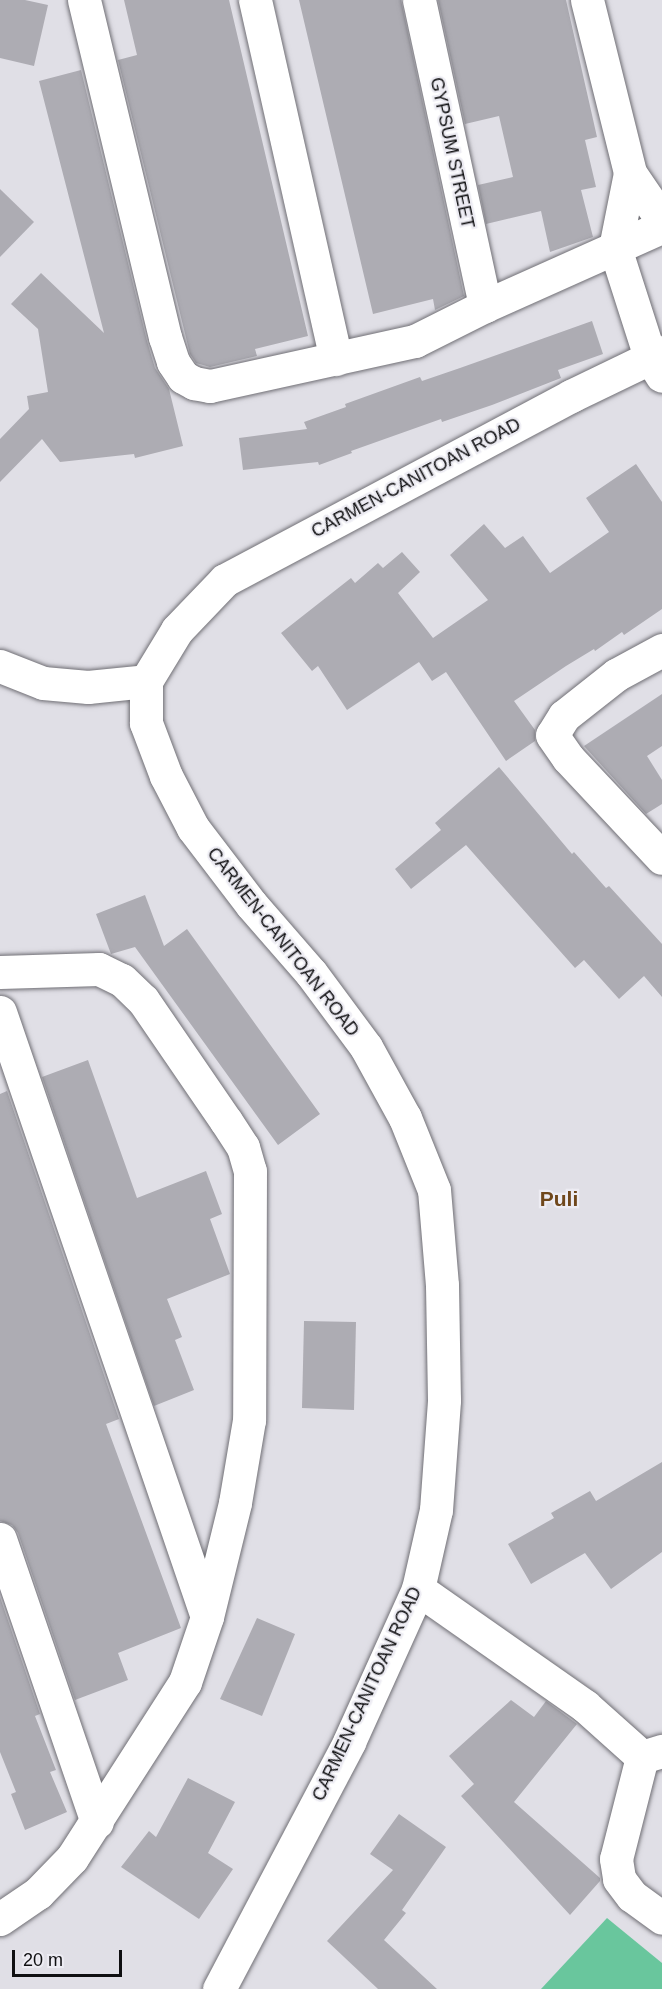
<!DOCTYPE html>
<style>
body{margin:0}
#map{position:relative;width:662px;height:1989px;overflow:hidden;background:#e0dfe6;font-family:Helvetica,sans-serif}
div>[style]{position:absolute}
.forest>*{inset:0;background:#69c69d}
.building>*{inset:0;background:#adacb3}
.roads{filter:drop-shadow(0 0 2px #706f75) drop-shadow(0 0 2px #706f75)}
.street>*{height:33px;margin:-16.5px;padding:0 16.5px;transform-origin:16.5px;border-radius:16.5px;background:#fff}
.secondary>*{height:33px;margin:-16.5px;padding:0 16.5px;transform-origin:16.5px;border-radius:16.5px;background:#fff}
span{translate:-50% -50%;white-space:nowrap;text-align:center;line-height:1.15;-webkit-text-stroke:4.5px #edecf3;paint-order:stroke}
.street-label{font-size:18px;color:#0f0f11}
.quarter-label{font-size:21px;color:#6f471b;font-weight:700}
.scale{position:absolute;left:12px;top:1950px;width:110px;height:27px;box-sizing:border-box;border:3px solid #0f0f11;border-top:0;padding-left:8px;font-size:18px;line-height:21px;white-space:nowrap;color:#0f0f11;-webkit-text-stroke:4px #edecf3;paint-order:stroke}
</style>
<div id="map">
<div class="forest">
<div style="clip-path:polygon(607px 1918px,662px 1963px,662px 1989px,541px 1989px)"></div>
</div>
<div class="building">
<div style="clip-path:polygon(0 0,25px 0,48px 5px,34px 66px,0 58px)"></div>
<div style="clip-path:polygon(124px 0,229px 0,308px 336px,255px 349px,257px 356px,210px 367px,196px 363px,190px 354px,118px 60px,137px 55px)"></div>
<div style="clip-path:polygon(299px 0,401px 0,464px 296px,435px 310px,433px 299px,373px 314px)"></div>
<div style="clip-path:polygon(438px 0,566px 0,597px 137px,585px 140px,596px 187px,581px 190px,593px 237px,550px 252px,541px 211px,486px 224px,478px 185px,513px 177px,499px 116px,465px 124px)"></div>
<div style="clip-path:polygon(81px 70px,147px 341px,155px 368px,169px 389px,183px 446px,135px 458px,134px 454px,60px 462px,42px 439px,0 482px,0 439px,29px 409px,27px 396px,48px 392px,38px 329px,11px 304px,41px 273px,104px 333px,39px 81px)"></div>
<div style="clip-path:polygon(0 189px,34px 222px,0 257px)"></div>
<div style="clip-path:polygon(592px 321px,603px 354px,558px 370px,561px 378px,492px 405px,442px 422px,441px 419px,351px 451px,352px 453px,319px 465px,318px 462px,243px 470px,239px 438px,307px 429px,304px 422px,346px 407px,345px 404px,420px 377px,422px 381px,460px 368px)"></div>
<div style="clip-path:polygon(636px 464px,662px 502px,662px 609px,624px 635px,622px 632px,595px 651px,594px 649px,566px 666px,514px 701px,535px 730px,535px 741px,506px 761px,446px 672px,432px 681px,419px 662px,347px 710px,318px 666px,312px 671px,281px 633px,351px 578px,355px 583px,378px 563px,383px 568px,402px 552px,420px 572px,398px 593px,433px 638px,488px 600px,450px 555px,484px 524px,505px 548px,523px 536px,550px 573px,609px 532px,586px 498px)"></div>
<div style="clip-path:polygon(662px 694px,662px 746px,647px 756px,662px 780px,662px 804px,646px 814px,584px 746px)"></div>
<div style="clip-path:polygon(499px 767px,572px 854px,574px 852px,606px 888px,609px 886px,662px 944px,662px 997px,644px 976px,619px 999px,584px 960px,575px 968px,466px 845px,411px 889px,395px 869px,441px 830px,435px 823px)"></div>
<div style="clip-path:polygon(145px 895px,164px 946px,187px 929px,320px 1114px,278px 1145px,135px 947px,111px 954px,96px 914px)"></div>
<div style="clip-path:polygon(88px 1060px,137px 1198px,206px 1171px,222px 1214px,210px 1219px,230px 1274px,167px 1299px,182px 1337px,175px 1340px,194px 1390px,154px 1406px,42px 1077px)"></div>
<div style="clip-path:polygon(7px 1091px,119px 1419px,106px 1424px,181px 1628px,118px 1653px,128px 1680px,75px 1700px,18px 1533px,12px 1525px,0 1521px,0 1094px)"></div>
<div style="clip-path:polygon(304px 1321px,356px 1322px,354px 1410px,302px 1408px)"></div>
<div style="clip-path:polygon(662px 1462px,662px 1552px,611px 1589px,585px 1553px,531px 1584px,508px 1544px,554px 1518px,551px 1513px,590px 1491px,596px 1501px)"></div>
<div style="clip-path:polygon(0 1597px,40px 1714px,35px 1716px,56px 1770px,50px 1772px,67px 1812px,25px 1830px,11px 1794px,16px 1792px,0 1752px)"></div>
<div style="clip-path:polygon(257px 1618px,295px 1634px,262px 1716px,220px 1699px)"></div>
<div style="clip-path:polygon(511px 1700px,534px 1717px,546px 1701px,577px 1724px,514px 1802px,600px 1878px,600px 1881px,570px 1915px,461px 1796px,474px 1784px,449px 1756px)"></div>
<div style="clip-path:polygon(188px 1778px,235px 1802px,208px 1853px,233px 1869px,199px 1919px,121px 1867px,149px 1831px,156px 1837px)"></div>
<div style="clip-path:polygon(399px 1814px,446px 1847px,402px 1910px,406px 1913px,384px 1940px,437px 1989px,378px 1989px,327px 1941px,393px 1870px,370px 1854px)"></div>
</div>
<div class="roads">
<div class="street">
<div style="left:84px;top:0;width:347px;rotate:76.5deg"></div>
<div style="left:165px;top:337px;width:26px;rotate:72deg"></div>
<div style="left:173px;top:362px;width:18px;rotate:56deg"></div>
<div style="left:183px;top:377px;width:13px;rotate:29deg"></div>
<div style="left:194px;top:383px;width:16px;rotate:11deg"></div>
<div style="left:210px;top:386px;width:210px;rotate:-12.4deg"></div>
<div style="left:415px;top:341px;width:78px;rotate:-26.6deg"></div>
<div style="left:485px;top:306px;width:194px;rotate:-24.1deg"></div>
<div style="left:255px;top:0;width:368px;rotate:77.3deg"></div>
<div style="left:419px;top:0;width:313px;rotate:77.8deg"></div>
<div style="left:587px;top:0;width:178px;rotate:76deg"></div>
<div style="left:630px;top:173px;width:57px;rotate:55.8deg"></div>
<div style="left:630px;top:173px;width:76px;rotate:101.3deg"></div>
<div style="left:615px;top:248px;width:114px;rotate:72.2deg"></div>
<div style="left:650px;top:357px;width:22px;rotate:58deg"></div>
<div style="left:662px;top:650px;width:52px;rotate:151.5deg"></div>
<div style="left:616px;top:675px;width:66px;rotate:141.7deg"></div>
<div style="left:564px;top:716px;width:22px;rotate:122deg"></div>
<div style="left:552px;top:735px;width:28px;rotate:55deg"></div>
<div style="left:568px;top:758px;width:137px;rotate:46.8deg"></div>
<div style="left:0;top:666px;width:46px;rotate:21.6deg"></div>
<div style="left:43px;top:683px;width:45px;rotate:5.1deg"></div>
<div style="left:88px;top:687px;width:58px;rotate:-5.9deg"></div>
<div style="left:0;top:972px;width:99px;rotate:-1.7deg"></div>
<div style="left:99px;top:969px;width:25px;rotate:26deg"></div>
<div style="left:122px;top:980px;width:29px;rotate:44deg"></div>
<div style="left:143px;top:1000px;width:147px;rotate:55.6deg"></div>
<div style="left:226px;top:1121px;width:31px;rotate:57deg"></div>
<div style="left:243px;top:1147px;width:25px;rotate:74deg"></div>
<div style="left:250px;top:1171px;width:249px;rotate:90.2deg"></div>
<div style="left:249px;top:1420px;width:84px;rotate:99.6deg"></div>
<div style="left:235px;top:1503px;width:117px;rotate:103.8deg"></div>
<div style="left:207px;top:1617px;width:69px;rotate:108.7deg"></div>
<div style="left:185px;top:1682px;width:209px;rotate:122.7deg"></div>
<div style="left:72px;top:1858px;width:49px;rotate:134.2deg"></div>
<div style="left:38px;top:1893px;width:46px;rotate:145.6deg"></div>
<div style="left:0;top:1012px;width:639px;rotate:71.11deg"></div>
<div style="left:0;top:1539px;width:299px;rotate:71.1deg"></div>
<div style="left:642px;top:1757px;width:105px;rotate:104.3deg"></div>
<div style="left:616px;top:1859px;width:20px;rotate:81deg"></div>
<div style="left:619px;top:1879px;width:21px;rotate:53deg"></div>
<div style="left:632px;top:1896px;width:37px;rotate:36deg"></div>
</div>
<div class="secondary">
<div style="left:418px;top:1589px;width:204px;rotate:35deg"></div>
<div style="left:585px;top:1706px;width:76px;rotate:41.8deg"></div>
<div style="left:642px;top:1757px;width:21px;rotate:-17deg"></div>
<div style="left:219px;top:1989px;width:279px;rotate:-62.2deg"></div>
<div style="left:349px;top:1742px;width:168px;rotate:-65.7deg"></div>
<div style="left:418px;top:1589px;width:81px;rotate:-77.2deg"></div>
<div style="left:436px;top:1510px;width:110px;rotate:-85.8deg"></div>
<div style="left:444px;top:1400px;width:115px;rotate:-91deg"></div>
<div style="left:442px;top:1285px;width:95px;rotate:-94.8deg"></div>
<div style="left:434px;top:1190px;width:78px;rotate:-111.9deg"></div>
<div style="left:405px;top:1118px;width:81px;rotate:-118.8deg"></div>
<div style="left:366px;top:1047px;width:92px;rotate:-126.6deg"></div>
<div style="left:311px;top:973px;width:91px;rotate:-131deg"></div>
<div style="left:251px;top:904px;width:96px;rotate:-127.3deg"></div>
<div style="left:193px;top:828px;width:59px;rotate:-117.4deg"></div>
<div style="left:166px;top:776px;width:57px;rotate:-110.7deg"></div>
<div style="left:146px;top:723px;width:42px;rotate:-90deg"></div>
<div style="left:146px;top:681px;width:60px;rotate:-58.7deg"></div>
<div style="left:177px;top:630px;width:69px;rotate:-46.2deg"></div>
<div style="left:225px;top:580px;width:392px;rotate:-28deg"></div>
<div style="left:571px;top:396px;width:101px;rotate:-25.8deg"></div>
</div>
</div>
<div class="street-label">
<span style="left:452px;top:153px;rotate:78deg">GYPSUM STREET</span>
<span style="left:416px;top:478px;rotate:-28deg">CARMEN-CANITOAN ROAD</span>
<span style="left:283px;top:942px;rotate:52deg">CARMEN-CANITOAN ROAD</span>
<span style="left:367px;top:1694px;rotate:-65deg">CARMEN-CANITOAN ROAD</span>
</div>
<div class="quarter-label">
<span style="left:559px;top:1199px">Puli</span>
</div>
<div class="scale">20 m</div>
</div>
